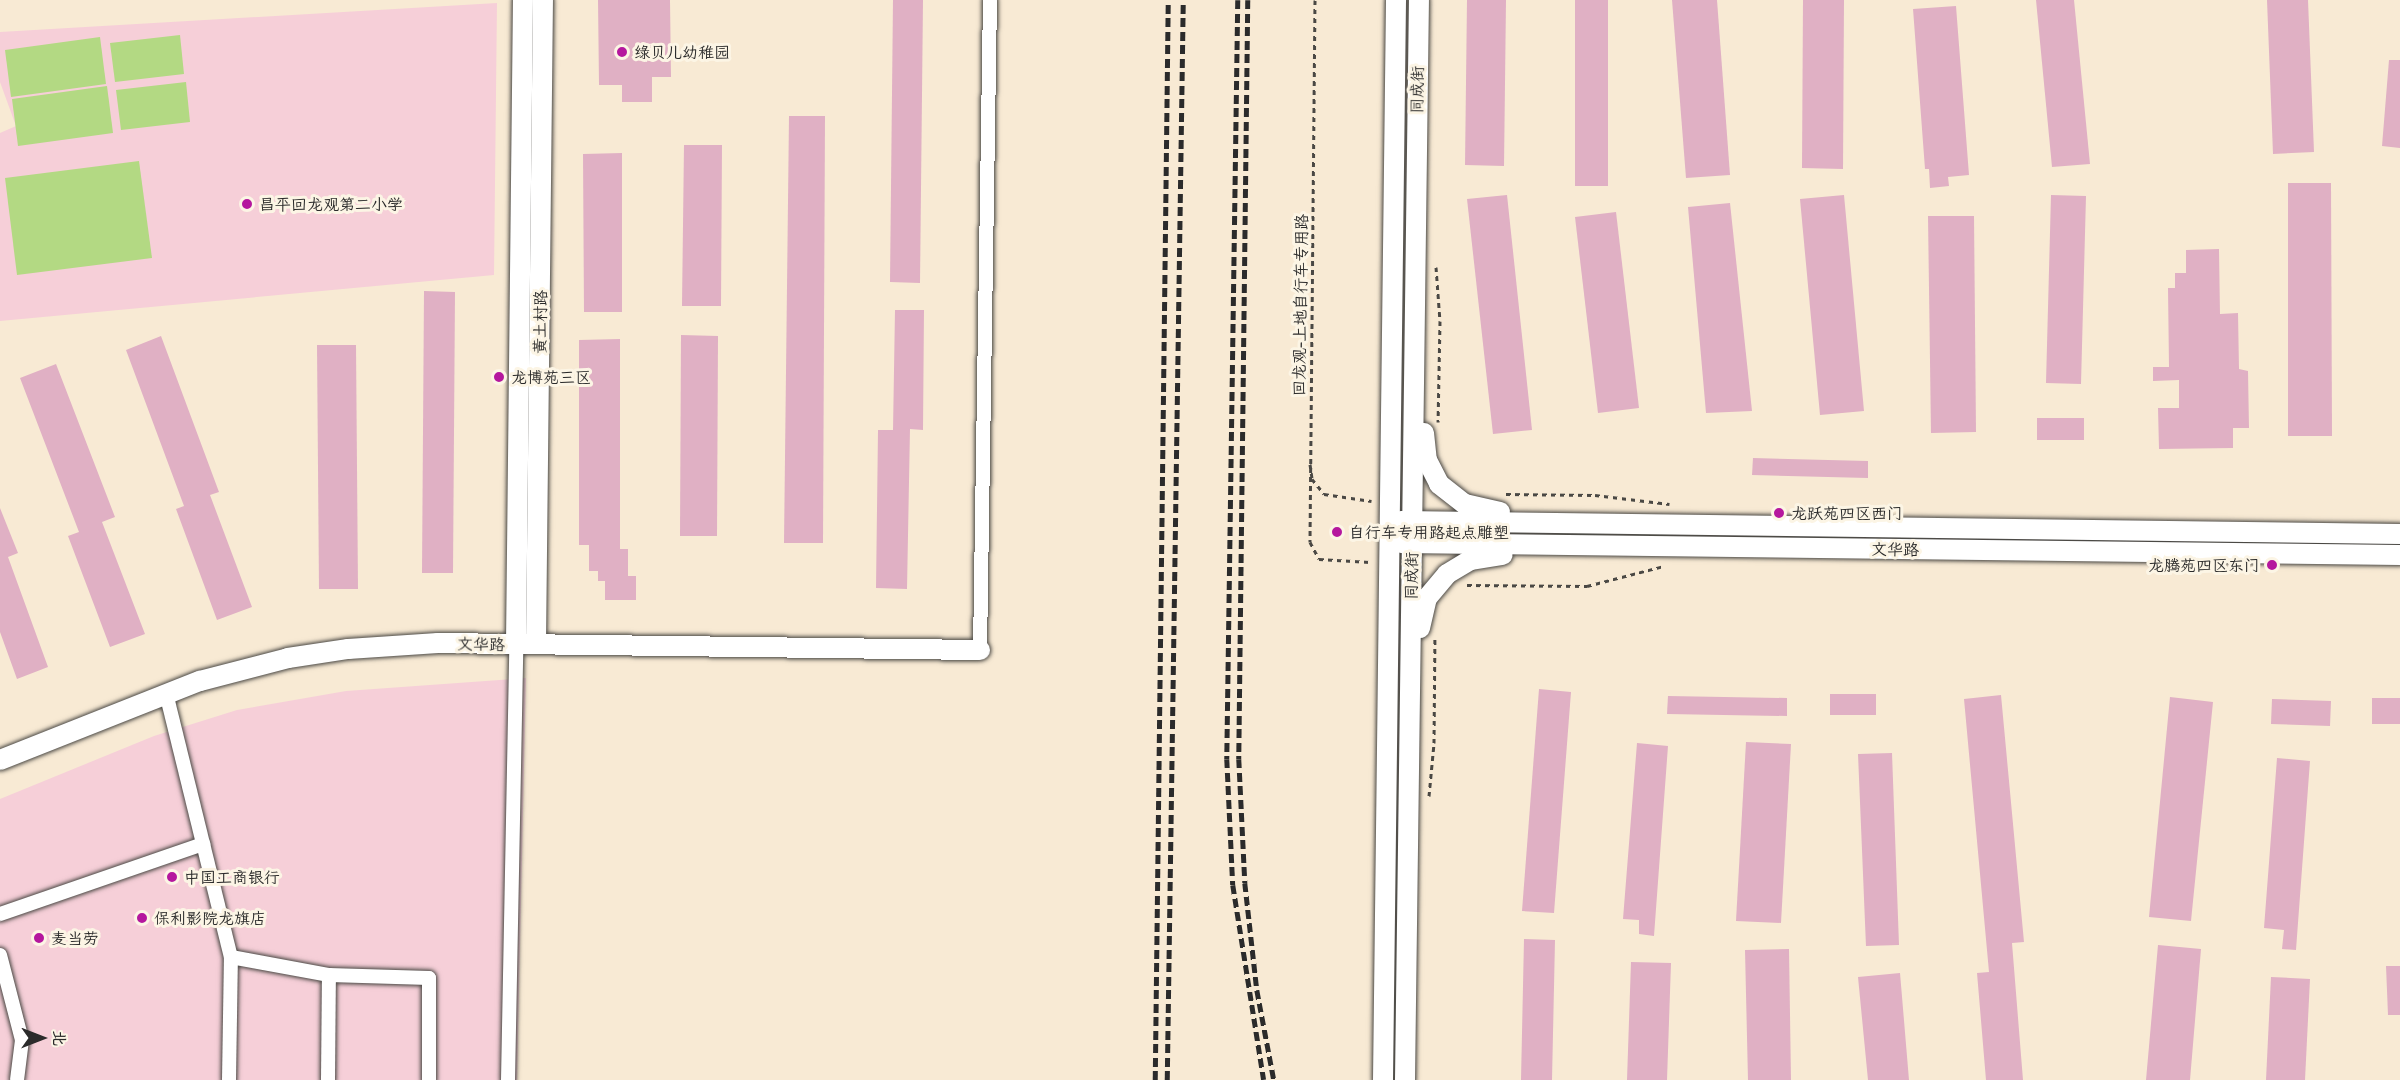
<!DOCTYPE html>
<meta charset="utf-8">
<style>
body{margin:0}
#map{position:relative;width:2400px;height:1080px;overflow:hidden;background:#f8ead4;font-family:"Patrick Hand","LXGW WenKai TC",sans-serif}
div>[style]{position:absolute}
.built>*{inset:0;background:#f6cfd8}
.green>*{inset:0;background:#b3d983}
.building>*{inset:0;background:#e0b0c4}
.path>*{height:3px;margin-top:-1.5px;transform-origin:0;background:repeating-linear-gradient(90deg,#4a4844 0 4.5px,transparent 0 9px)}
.roads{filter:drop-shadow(0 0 2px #4a4844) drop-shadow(0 0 2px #4a4844)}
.street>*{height:14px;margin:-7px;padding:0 7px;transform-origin:7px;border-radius:7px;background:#fff}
.secondary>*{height:20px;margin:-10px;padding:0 10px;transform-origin:10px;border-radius:10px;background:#fff}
.rail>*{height:4.5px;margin-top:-2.25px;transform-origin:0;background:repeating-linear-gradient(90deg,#2b2b2b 0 9px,transparent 0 13.5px)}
.dots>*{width:16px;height:16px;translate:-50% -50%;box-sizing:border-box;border:3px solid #fcf5e5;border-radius:50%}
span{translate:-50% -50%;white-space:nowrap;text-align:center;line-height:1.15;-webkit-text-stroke:6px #fcf5e5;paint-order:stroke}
.poi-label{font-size:16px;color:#2b2b2b}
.left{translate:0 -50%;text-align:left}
.right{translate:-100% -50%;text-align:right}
.street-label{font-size:16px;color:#2b2b2b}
.north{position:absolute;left:12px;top:1008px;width:60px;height:60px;-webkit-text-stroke:4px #fcf5e5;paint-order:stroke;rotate:90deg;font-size:16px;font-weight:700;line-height:24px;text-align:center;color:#2b2b2b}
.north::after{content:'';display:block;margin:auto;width:21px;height:27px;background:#2b2b2b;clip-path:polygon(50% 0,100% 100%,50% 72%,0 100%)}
</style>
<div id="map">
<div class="built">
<div style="clip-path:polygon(497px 3px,494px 275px,0 321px,0 133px,16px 126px,0 82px,0 32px)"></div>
<div style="clip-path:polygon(526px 678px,517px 1080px,0 1080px,0 799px,154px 736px,237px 710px,346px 691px)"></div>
</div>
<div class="green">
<div style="clip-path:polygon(180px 35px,184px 74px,115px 82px,110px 43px)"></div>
<div style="clip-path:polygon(100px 37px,106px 84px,11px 97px,5px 50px)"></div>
<div style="clip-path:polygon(186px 82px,190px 122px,121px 130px,116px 90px)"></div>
<div style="clip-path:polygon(107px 86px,113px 133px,18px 146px,12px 99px)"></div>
<div style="clip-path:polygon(139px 161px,152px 258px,17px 275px,5px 178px)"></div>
</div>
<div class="building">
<div style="clip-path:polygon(598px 0,670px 0,671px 77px,652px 77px,652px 102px,622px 102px,622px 85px,599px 85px)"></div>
<div style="clip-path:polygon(893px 0,923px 0,920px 283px,890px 282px)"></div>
<div style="clip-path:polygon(1467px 0,1506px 0,1504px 166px,1465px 165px)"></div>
<div style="clip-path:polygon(1575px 0,1608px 0,1608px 186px,1575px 186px)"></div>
<div style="clip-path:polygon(1672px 0,1717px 0,1730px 175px,1686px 178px)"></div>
<div style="clip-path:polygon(1803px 0,1844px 0,1843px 169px,1802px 168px)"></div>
<div style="clip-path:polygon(2036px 0,2074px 0,2090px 164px,2052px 167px)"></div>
<div style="clip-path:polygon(2267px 0,2308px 0,2314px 152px,2273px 154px)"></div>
<div style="clip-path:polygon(1956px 6px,1969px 175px,1948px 177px,1949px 186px,1930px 188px,1929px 169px,1925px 169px,1913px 9px)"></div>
<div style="clip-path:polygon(2389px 60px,2400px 60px,2400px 148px,2382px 146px)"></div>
<div style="clip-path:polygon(789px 116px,825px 116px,823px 543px,784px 543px)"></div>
<div style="clip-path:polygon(684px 145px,722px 145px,721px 306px,682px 306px)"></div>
<div style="clip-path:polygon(622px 153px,622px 312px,584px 312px,583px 154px)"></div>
<div style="clip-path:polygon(2288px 183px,2331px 183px,2332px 436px,2288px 436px)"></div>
<div style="clip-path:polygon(1507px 195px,1532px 430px,1493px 434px,1467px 199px)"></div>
<div style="clip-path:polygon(1844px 195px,1864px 411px,1820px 415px,1800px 199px)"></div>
<div style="clip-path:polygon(2051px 195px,2086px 196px,2081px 384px,2046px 383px)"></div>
<div style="clip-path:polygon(1730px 203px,1752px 411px,1706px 413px,1688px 207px)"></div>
<div style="clip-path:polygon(1616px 212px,1639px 408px,1598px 413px,1575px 217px)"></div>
<div style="clip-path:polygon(1928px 216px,1974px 216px,1976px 432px,1931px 433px)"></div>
<div style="clip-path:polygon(2219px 249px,2220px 314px,2238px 313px,2239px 369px,2248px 371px,2249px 428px,2233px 428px,2233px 448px,2159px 449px,2158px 408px,2179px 408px,2179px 380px,2153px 381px,2153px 367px,2169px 367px,2168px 288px,2175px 288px,2175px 273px,2186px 273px,2186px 250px)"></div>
<div style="clip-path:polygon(424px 291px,455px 292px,453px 573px,422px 573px)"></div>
<div style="clip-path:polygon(895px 310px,924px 310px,923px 430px,910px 429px,907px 589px,876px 588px,878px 430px,893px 430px)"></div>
<div style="clip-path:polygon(681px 335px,718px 336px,717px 536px,680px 536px)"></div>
<div style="clip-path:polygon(161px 336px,219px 492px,210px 495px,252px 607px,217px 620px,176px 509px,184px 506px,126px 350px)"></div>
<div style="clip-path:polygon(620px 339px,620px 549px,628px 549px,628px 576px,636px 576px,636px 600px,605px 600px,605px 581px,598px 581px,598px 571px,589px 571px,589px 545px,579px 545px,579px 340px)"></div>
<div style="clip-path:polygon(317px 345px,356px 345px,358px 589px,319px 589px)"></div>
<div style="clip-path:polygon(56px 364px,115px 517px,102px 522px,145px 634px,110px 647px,68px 536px,79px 532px,20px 378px)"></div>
<div style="clip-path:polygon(2037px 418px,2084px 418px,2084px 440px,2037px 440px)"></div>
<div style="clip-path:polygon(1753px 458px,1868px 461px,1868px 478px,1752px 475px)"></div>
<div style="clip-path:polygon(0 508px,18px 553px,8px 557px,48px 667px,17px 679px,0 632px)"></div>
<div style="clip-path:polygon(1539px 689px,1571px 692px,1554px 913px,1522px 911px)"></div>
<div style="clip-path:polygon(1830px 694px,1876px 694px,1876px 715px,1830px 715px)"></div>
<div style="clip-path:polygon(2001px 695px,2024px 942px,2012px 943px,2023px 1080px,1986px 1080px,1977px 973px,1989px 972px,1964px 699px)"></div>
<div style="clip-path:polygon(1668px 696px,1787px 698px,1787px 716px,1667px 714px)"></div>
<div style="clip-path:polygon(2170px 697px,2213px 702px,2191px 921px,2149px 917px)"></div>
<div style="clip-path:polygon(2372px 698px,2400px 698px,2400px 724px,2372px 724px)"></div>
<div style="clip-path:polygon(2272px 699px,2331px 701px,2330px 726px,2271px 724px)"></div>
<div style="clip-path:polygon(1746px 742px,1791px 744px,1781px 923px,1736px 921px)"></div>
<div style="clip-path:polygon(1637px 743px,1668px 746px,1654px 936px,1639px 934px,1639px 920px,1623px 919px)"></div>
<div style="clip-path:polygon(1892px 753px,1899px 945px,1866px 946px,1858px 754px)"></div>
<div style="clip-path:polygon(2277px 758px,2310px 761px,2296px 950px,2282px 949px,2284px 930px,2264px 928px)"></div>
<div style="clip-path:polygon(1524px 939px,1555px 940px,1552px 1080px,1521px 1080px)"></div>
<div style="clip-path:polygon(2158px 945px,2201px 949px,2190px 1080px,2146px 1080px)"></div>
<div style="clip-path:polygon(1789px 949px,1791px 1080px,1748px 1080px,1745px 950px)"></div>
<div style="clip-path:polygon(1631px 962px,1671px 963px,1667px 1080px,1627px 1080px)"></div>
<div style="clip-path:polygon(2386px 966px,2400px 966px,2400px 1015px,2388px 1015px)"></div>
<div style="clip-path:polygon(1900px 973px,1909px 1080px,1868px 1080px,1858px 977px)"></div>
<div style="clip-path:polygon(2271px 977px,2310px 979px,2305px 1080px,2266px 1080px)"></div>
</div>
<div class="path">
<div style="left:1315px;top:0;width:542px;rotate:90.53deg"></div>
<div style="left:1310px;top:542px;width:19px;rotate:62deg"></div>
<div style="left:1319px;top:559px;width:51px;rotate:3.4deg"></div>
<div style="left:1436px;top:267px;width:54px;rotate:85.8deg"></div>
<div style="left:1440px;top:321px;width:101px;rotate:91.1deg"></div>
<div style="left:1310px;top:464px;width:15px;rotate:82deg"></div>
<div style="left:1312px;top:479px;width:19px;rotate:51deg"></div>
<div style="left:1324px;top:494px;width:48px;rotate:8.5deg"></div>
<div style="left:1506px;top:494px;width:89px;rotate:0.6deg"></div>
<div style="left:1595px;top:495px;width:75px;rotate:6.9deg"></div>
<div style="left:1467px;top:585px;width:120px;rotate:0.5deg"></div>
<div style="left:1587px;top:586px;width:80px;rotate:-14.6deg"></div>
<div style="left:1429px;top:796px;width:53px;rotate:-84.6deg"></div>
<div style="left:1434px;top:743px;width:105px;rotate:-89.5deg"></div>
</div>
<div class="roads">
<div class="street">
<div style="left:980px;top:650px;width:650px;rotate:-89.12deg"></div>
<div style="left:166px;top:693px;width:272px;rotate:76.2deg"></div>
<div style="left:231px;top:957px;width:100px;rotate:10.4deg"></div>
<div style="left:329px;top:975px;width:100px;rotate:1.7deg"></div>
<div style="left:429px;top:978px;width:102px;rotate:90deg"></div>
<div style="left:0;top:914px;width:215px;rotate:-19deg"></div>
<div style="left:0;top:955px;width:88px;rotate:75.5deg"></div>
<div style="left:22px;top:1040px;width:40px;rotate:97.1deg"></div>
<div style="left:229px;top:1080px;width:123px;rotate:-89.1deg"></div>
<div style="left:328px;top:1080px;width:105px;rotate:-89.5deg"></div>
<div style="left:508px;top:1080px;width:436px;rotate:-88.9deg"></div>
</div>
<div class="secondary">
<div style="left:1424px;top:433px;width:27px;rotate:84deg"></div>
<div style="left:1427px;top:460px;width:27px;rotate:63deg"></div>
<div style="left:1439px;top:484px;width:33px;rotate:38deg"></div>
<div style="left:1465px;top:504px;width:36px;rotate:13deg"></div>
<div style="left:1401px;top:521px;width:999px;rotate:0.75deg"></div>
<div style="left:1401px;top:543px;width:999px;rotate:0.69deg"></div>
<div style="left:1420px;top:628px;width:31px;rotate:-77deg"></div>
<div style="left:1427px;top:598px;width:31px;rotate:-50deg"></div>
<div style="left:1447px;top:574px;width:27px;rotate:-31deg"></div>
<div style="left:1470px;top:560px;width:33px;rotate:-9deg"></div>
<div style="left:516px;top:644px;width:644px;rotate:-89.38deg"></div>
<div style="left:536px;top:644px;width:644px;rotate:-89.38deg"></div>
<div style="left:0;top:760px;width:215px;rotate:-21.6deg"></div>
<div style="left:200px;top:681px;width:91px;rotate:-14.6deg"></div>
<div style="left:288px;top:658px;width:61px;rotate:-8.5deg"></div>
<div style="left:348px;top:649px;width:90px;rotate:-3.8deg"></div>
<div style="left:438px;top:643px;width:542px;rotate:0.74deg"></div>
<div style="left:1383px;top:1080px;width:1080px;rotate:-89.31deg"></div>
<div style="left:1405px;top:1080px;width:1080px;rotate:-89.26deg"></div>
</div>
</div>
<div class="rail">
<div style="left:1238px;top:0;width:759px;rotate:90.83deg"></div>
<div style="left:1227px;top:759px;width:126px;rotate:87.3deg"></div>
<div style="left:1233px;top:885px;width:197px;rotate:81deg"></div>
<div style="left:1248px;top:0;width:759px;rotate:90.68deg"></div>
<div style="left:1239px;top:759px;width:124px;rotate:87.2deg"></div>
<div style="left:1245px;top:883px;width:108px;rotate:83.6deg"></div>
<div style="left:1257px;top:990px;width:92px;rotate:79.3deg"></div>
<div style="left:1155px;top:1080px;width:1080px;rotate:-89.31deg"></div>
<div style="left:1167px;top:1080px;width:1080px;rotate:-89.15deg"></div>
</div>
<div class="dots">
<div style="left:622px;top:52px;background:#b5179e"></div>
<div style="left:247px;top:204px;background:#b5179e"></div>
<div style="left:499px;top:377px;background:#b5179e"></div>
<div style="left:1779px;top:513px;background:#b5179e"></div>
<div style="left:1337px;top:532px;background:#b5179e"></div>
<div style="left:2272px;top:565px;background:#b5179e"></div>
<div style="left:172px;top:877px;background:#b5179e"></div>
<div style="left:142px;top:918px;background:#b5179e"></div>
<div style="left:39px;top:938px;background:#b5179e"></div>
</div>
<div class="poi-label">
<span class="left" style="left:634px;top:52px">绿贝儿幼稚园</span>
<span class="left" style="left:259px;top:204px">昌平回龙观第二小学</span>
<span class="left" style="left:511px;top:377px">龙博苑三区</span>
<span class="left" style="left:1791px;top:513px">龙跃苑四区西门</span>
<span class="left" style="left:1349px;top:532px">自行车专用路起点雕塑</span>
<span class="right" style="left:2260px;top:565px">龙腾苑四区东门</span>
<span class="left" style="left:184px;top:877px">中国工商银行</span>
<span class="left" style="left:154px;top:918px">保利影院龙旗店</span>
<span class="left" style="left:51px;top:938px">麦当劳</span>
</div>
<div class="street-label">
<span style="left:1417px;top:90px;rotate:-89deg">同成街</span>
<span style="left:1300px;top:305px;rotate:-89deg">回龙观-上地自行车专用路</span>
<span style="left:540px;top:322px;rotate:-89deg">黄土村路</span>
<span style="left:1895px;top:549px;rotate:1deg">文华路</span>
<span style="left:1411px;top:576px;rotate:-89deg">同成街</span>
<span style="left:481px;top:644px;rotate:1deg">文华路</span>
</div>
<div class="north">北</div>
</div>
